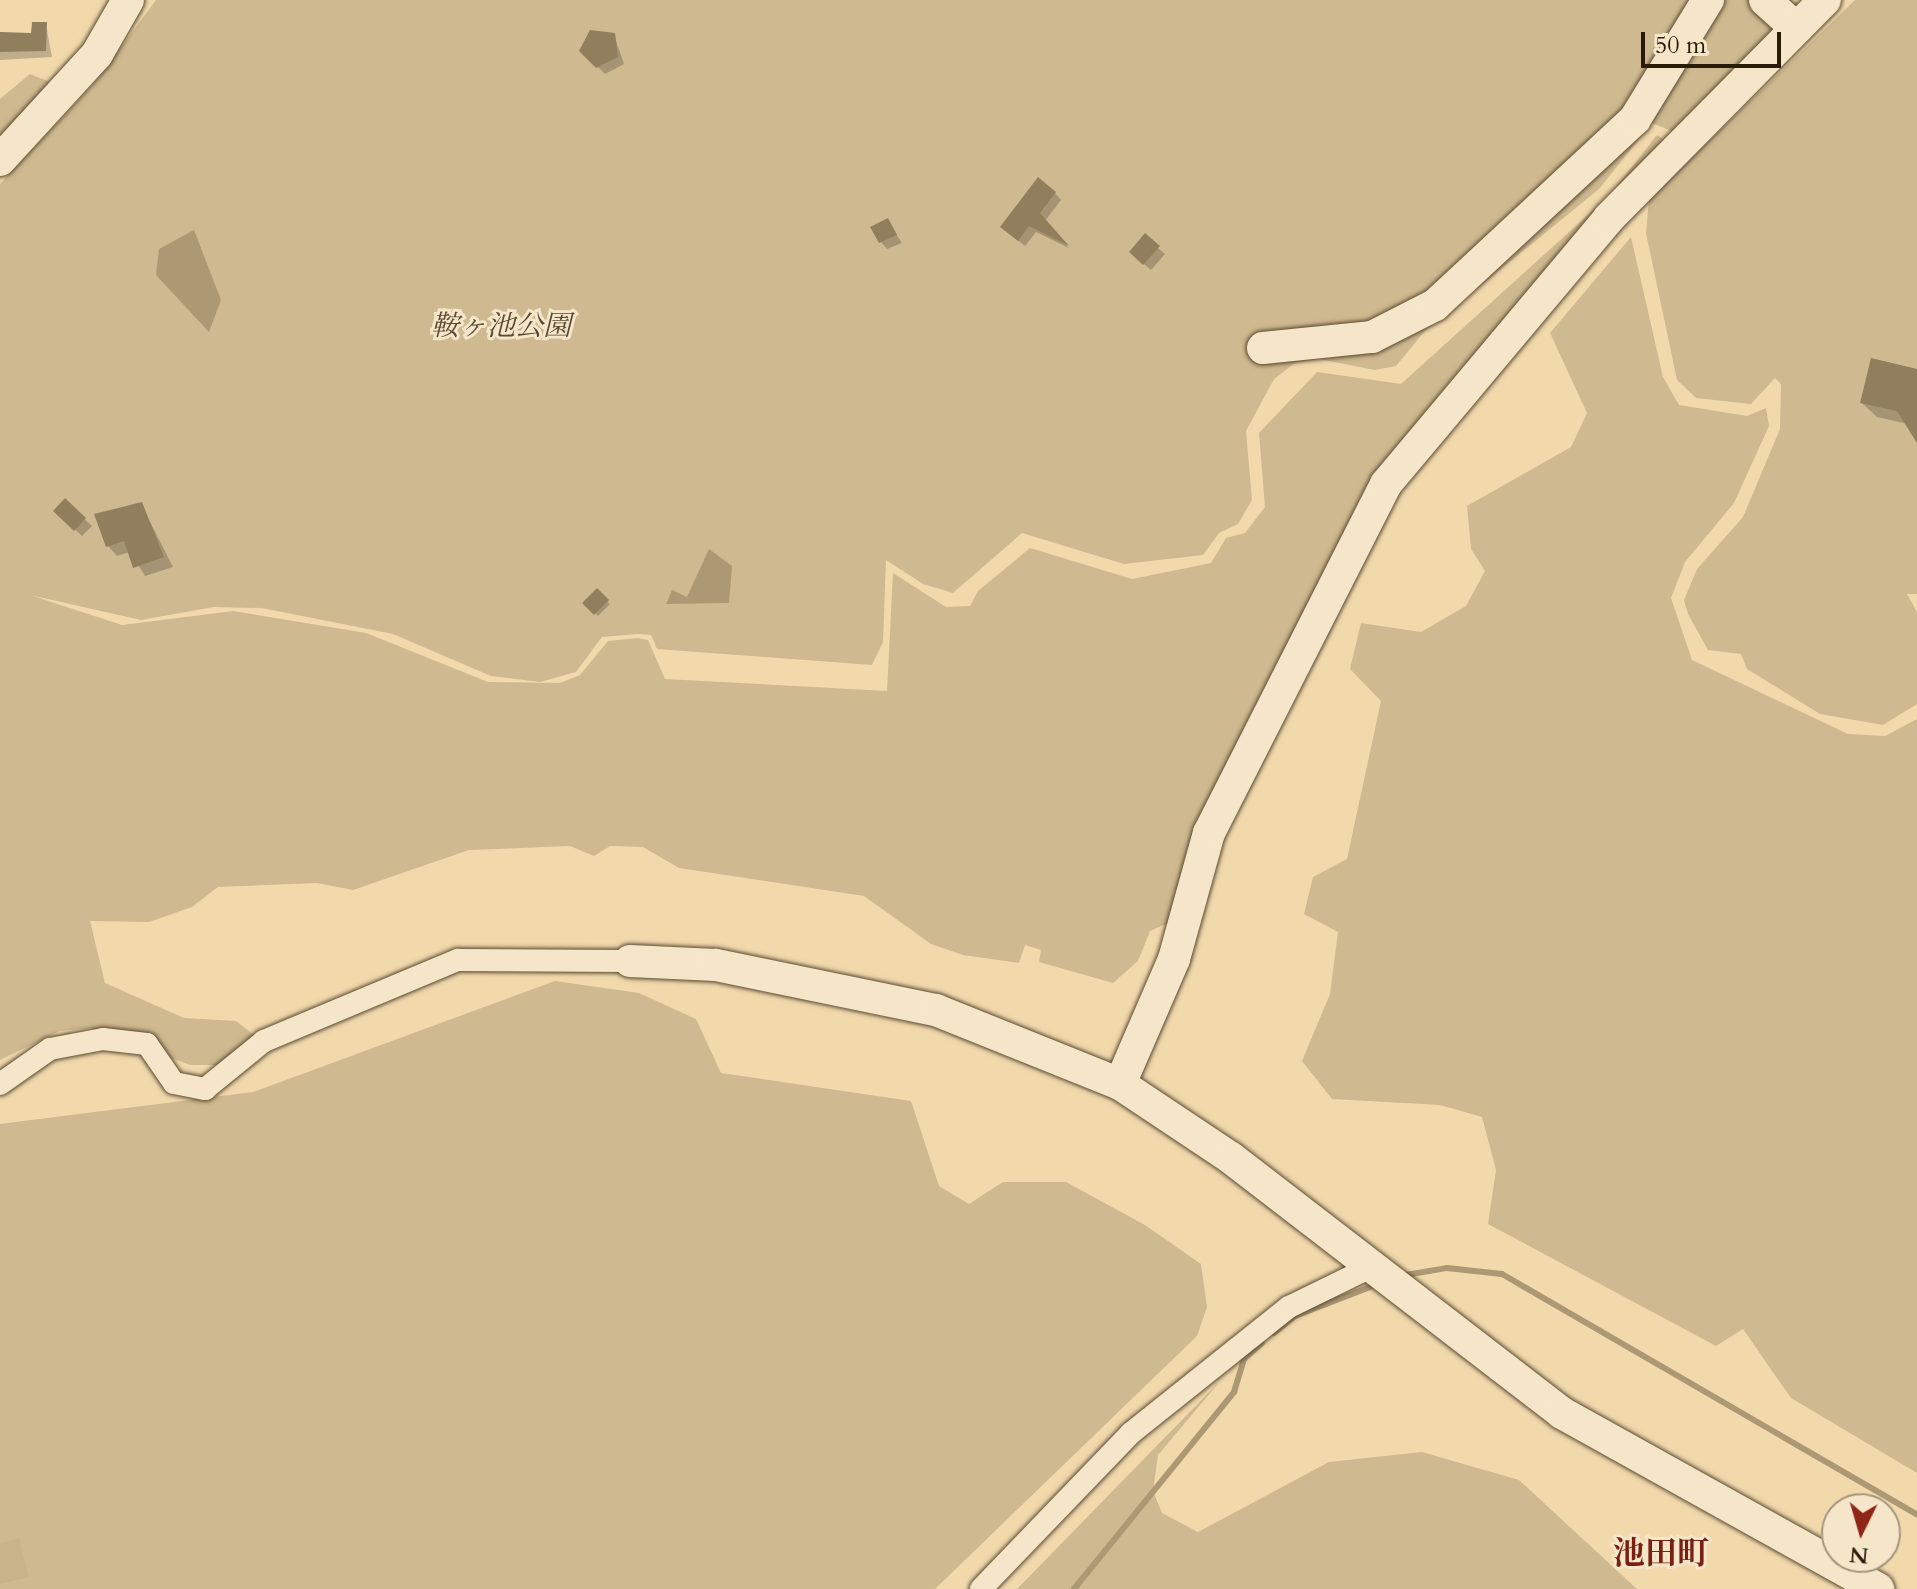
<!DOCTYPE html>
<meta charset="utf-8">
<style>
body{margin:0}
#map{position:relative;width:1917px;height:1589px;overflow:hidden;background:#f1d9ac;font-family:Cardo,"Noto Serif JP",serif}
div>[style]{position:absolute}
.green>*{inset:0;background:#cfb990}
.water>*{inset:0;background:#ad9874}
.shadow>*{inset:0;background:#0003}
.stream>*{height:6px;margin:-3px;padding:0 3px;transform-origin:3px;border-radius:3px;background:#ad9874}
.building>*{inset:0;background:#917e5d}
.highway-tunnel>*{height:40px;margin-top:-20px;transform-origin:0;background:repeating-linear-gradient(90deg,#c9b38b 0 40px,transparent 0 60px)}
.roads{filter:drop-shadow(0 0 2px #5a4a31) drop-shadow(0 0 2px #5a4a31)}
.street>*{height:22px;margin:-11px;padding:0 11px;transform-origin:11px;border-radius:11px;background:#f6e6c9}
.secondary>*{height:32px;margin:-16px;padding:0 16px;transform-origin:16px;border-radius:16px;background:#f6e6c9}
span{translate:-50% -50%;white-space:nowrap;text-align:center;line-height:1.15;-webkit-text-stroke:6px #f6e6c9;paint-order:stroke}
.park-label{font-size:28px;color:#5a4a31;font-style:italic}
.quarter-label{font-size:32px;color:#7a1f14;font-weight:700}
.north{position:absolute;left:1821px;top:1493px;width:80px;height:80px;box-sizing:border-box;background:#f6e6c9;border:2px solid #a4957c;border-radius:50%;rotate:185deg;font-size:22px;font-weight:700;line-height:32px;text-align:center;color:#281b08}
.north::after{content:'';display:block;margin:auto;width:28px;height:36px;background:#8f2418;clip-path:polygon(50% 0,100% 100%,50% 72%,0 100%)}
.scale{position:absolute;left:1641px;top:32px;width:140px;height:36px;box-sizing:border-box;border:4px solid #281b08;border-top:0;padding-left:10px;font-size:24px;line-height:28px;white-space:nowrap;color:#281b08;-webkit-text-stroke:6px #f6e6c9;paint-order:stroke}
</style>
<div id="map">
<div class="green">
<div style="clip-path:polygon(156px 0,1792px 0,1764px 44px,1674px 132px,1652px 123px,1599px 189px,1425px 331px,1396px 366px,1375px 370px,1319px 359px,1295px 363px,1274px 379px,1246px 431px,1252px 500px,1238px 524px,1219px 533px,1203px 555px,1124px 564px,1022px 533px,953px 593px,923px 584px,886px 560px,883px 642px,872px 665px,657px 649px,651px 635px,638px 634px,602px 637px,576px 672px,540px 682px,491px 676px,393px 634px,262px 608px,214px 607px,141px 620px,30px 595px,122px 625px,233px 611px,366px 633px,488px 682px,560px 683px,580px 675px,608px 641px,638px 638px,648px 640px,665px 679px,887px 691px,893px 573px,946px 607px,970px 606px,978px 591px,1030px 548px,1132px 579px,1211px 563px,1226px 538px,1245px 533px,1265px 507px,1259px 433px,1317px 372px,1401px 384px,1609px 196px,1657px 135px,1668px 142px,1417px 436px,1175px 920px,1150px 931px,1138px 961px,1113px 983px,1039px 962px,1041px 950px,1025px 945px,1019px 963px,963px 955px,931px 944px,864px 896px,679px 868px,643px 847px,610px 846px,594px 856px,570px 846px,469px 850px,353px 890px,317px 883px,218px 887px,192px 907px,149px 922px,90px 921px,105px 983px,184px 1018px,236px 1021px,258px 1038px,223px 1065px,190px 1065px,91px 1028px,60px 1031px,0 1060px,0 184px,93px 85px)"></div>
<div style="clip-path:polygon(1855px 0,1917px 0,1917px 594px,1907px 594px,1917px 612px,1917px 704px,1883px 725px,1820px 714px,1747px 669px,1741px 654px,1708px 650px,1688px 614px,1684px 600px,1697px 569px,1743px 517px,1780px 429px,1781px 384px,1775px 378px,1751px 404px,1696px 398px,1677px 380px,1646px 233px,1649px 199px)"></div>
<div style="clip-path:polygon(30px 74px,50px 82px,0 137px,0 99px)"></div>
<div style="clip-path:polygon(1631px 237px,1663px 377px,1679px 405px,1747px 416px,1766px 408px,1769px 426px,1734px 503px,1685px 562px,1671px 598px,1692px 660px,1848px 734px,1885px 736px,1917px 719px,1917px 1473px,1791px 1398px,1743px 1329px,1716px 1346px,1488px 1224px,1496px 1170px,1482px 1117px,1440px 1105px,1332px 1099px,1302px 1061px,1330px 994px,1338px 932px,1304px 914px,1313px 877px,1347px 859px,1381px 701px,1350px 669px,1361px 623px,1421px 632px,1466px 606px,1485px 571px,1471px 549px,1467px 506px,1571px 447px,1587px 413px,1550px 333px)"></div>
<div style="clip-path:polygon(555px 981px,639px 993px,696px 1019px,721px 1073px,911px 1101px,939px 1186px,969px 1204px,1003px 1182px,1066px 1182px,1145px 1225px,1201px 1264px,1207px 1307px,1197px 1336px,935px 1589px,0 1589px,0 1124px,253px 1092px)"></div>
<div style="clip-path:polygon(1221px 1380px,1158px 1455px,1153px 1491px,1162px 1513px,1198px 1532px,1329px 1462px,1422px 1452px,1519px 1480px,1637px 1589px,1017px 1589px)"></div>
</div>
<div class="water">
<div style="clip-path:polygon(194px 230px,221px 300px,209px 332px,156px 275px,159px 249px)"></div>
<div style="clip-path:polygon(709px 549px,732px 566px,729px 603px,666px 604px,672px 590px,687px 597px)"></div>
</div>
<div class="shadow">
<div style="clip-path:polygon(46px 24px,52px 57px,0 60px,0 32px,33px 35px)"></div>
<div style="clip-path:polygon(614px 35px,624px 64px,605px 74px,582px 51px)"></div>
<div style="clip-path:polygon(1055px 193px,1061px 200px,1045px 221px,1069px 248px,1036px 232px,1025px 246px,1009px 233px)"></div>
<div style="clip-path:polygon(887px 220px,902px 243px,887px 249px,881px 242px)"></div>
<div style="clip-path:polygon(1158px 248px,1165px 254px,1151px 270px,1138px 259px)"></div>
<div style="clip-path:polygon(1917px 371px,1917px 439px,1908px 424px,1877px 417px,1862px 403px)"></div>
<div style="clip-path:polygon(65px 501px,92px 526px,82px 536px,56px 511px)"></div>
<div style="clip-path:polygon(141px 504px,173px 567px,145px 576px,130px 552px,117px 556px,108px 546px)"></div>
<div style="clip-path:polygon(597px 591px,610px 604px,598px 616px,584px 603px)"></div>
</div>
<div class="stream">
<div style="left:1400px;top:1276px;width:48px;rotate:-9.7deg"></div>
<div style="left:1447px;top:1268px;width:55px;rotate:6.2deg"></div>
<div style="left:1502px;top:1274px;width:480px;rotate:30.1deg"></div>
<div style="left:1274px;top:1333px;width:27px;rotate:-39deg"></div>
<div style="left:1295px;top:1316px;width:89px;rotate:-21.1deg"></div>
<div style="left:1074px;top:1589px;width:254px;rotate:-50.9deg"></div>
<div style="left:1234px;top:1392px;width:34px;rotate:-73deg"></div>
<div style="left:1244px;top:1359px;width:24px;rotate:-42deg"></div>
</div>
<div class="building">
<div style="clip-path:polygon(32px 22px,47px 22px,46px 51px,0 52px,0 32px,31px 33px)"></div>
<div style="clip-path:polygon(590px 30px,615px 33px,618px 57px,596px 68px,579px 51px)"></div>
<div style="clip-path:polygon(1038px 177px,1056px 192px,1040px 213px,1069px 246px,1029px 226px,1018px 241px,1000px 227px)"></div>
<div style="clip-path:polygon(888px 218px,897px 235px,879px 243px,870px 227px)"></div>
<div style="clip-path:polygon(1145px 233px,1160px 246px,1143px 265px,1129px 252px)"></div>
<div style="clip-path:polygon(1871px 358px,1917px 369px,1917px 443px,1897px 411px,1860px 403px)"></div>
<div style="clip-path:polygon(65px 498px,86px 518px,74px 531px,53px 511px)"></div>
<div style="clip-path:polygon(142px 502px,164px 557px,133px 568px,124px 541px,106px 547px,94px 514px)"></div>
<div style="clip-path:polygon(597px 588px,609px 600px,594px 615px,582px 603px)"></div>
</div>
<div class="highway-tunnel">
<div style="left:0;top:1543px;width:47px;rotate:76.6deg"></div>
</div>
<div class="roads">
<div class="street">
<div style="left:0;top:1084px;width:61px;rotate:-35deg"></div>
<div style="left:50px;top:1049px;width:54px;rotate:-10.7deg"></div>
<div style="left:103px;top:1039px;width:44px;rotate:6.5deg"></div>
<div style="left:147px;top:1044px;width:47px;rotate:55.3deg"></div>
<div style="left:174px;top:1083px;width:32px;rotate:11deg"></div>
<div style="left:205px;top:1089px;width:76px;rotate:-39.1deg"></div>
<div style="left:264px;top:1041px;width:210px;rotate:-22.7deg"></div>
<div style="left:458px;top:960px;width:172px;rotate:0.3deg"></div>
<div style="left:981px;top:1589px;width:216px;rotate:-46.1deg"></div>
<div style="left:1131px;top:1433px;width:202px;rotate:-38.6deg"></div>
<div style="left:1289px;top:1307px;width:89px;rotate:-26deg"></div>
</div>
<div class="secondary">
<div style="left:1765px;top:0;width:42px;rotate:42.1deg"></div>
<div style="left:0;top:160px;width:144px;rotate:-47.5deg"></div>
<div style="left:97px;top:54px;width:62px;rotate:-60.1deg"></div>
<div style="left:1263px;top:348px;width:110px;rotate:-5.8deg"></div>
<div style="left:1372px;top:337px;width:71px;rotate:-26.9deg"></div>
<div style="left:1435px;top:305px;width:273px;rotate:-42.9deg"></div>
<div style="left:1635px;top:119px;width:140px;rotate:-58.5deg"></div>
<div style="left:630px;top:961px;width:86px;rotate:2.7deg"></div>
<div style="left:716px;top:965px;width:225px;rotate:11.6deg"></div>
<div style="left:936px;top:1010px;width:198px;rotate:21.9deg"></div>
<div style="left:1120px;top:1084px;width:133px;rotate:33.7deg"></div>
<div style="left:1231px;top:1158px;width:418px;rotate:37.6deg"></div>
<div style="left:1562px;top:1413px;width:362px;rotate:29.1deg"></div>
<div style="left:1120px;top:1084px;width:136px;rotate:-66.6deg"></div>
<div style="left:1174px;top:959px;width:131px;rotate:-74.5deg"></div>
<div style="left:1209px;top:833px;width:391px;rotate:-63.1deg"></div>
<div style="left:1386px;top:484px;width:347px;rotate:-50deg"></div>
<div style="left:1609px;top:218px;width:307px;rotate:-45.3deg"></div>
</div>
</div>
<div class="park-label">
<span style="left:501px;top:326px">鞍ヶ池公園</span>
</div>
<div class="quarter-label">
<span style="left:1661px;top:1554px">池田町</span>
</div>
<div class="north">N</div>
<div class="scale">50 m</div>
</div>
